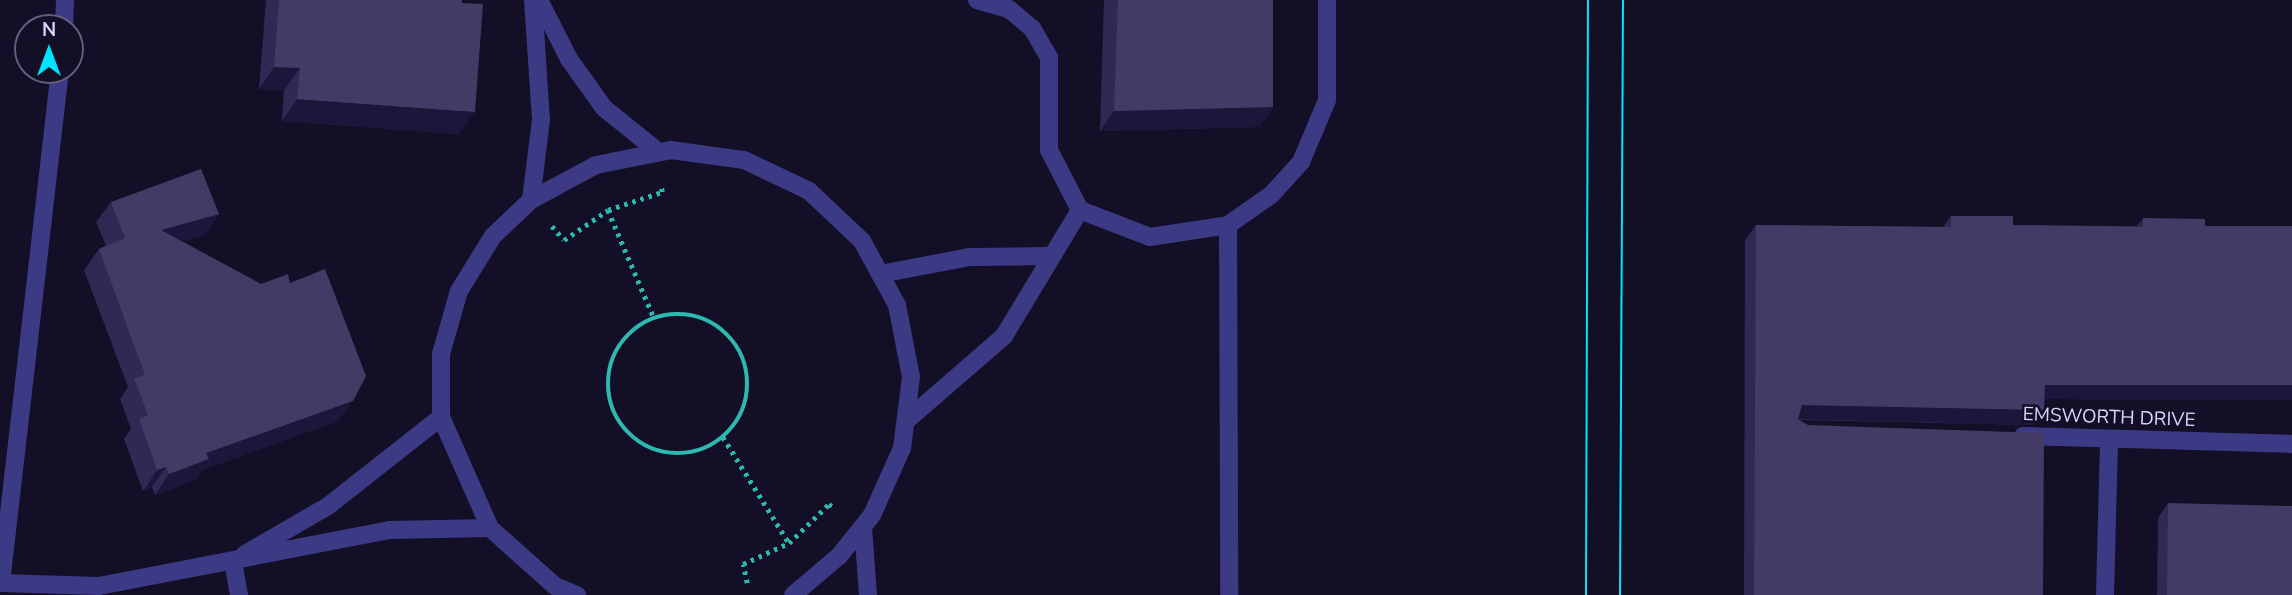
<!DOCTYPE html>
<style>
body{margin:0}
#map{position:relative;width:2292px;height:595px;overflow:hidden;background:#130f26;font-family:"Nunito Sans",sans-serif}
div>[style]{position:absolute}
.path>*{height:4.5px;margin-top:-2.25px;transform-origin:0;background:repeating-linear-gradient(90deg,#2fb8b0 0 3.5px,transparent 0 8.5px)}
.path>.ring{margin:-2.25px;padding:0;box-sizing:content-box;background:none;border:4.5px solid #2fb8b0;border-radius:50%}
.minor>*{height:18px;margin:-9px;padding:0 9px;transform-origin:9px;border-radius:9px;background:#3d3a85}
.tram>*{height:2px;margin:-1px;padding:0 1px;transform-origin:1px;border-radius:1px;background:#00e5ff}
.wall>*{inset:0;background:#312854}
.shaded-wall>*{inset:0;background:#1d163a}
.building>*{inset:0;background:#433a66}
span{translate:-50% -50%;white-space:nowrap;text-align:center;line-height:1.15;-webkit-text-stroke:5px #130f26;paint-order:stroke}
.street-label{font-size:19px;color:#d9d4ff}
.north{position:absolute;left:14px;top:14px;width:70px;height:70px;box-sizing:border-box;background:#130f26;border:2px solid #625e7d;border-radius:50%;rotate:0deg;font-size:19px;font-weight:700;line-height:28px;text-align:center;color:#d9d4ff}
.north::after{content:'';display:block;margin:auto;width:24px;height:32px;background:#00e5ff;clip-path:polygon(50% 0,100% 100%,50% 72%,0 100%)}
</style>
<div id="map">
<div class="path">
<div style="left:608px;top:210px;width:117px;rotate:66.9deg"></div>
<div style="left:552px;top:226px;width:18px;rotate:49deg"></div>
<div style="left:564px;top:240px;width:53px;rotate:-34.3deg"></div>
<div style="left:608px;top:210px;width:57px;rotate:-18.4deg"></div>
<div style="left:662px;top:192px;width:6px;rotate:-99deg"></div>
<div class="ring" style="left:608px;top:314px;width:135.5px;height:135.5px"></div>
<div style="left:723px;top:437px;width:125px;rotate:58.1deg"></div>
<div style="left:747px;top:583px;width:19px;rotate:-102deg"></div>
<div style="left:743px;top:564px;width:51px;rotate:-24.5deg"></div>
<div style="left:789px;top:543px;width:56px;rotate:-44.3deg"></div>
<div style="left:829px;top:504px;width:7px;rotate:34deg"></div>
</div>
<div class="minor">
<div style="left:539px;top:0;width:66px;rotate:63deg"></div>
<div style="left:569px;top:59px;width:60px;rotate:54.5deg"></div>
<div style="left:604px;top:108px;width:67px;rotate:38.9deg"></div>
<div style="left:977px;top:0;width:33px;rotate:16deg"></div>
<div style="left:1009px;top:9px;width:30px;rotate:40deg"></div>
<div style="left:1032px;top:28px;width:34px;rotate:60deg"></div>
<div style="left:1049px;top:57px;width:93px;rotate:90deg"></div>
<div style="left:1049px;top:150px;width:68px;rotate:62.7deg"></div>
<div style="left:1080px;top:210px;width:75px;rotate:21.1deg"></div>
<div style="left:1150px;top:237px;width:79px;rotate:-8.7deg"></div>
<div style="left:1228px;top:225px;width:52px;rotate:-34.9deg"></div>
<div style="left:1271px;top:195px;width:45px;rotate:-47.7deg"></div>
<div style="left:1301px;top:162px;width:67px;rotate:-67.2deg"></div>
<div style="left:1327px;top:100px;width:100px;rotate:-90deg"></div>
<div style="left:64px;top:28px;width:28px;rotate:-88deg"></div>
<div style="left:531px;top:200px;width:81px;rotate:-82.9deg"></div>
<div style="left:541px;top:120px;width:120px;rotate:-93.8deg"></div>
<div style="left:1228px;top:225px;width:370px;rotate:89.8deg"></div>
<div style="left:880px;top:274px;width:92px;rotate:-10.7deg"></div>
<div style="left:970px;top:257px;width:79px;rotate:-0.7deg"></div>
<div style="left:906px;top:421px;width:130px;rotate:-40.9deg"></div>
<div style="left:1004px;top:336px;width:147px;rotate:-58.9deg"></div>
<div style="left:2023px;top:436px;width:269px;rotate:1.7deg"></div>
<div style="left:863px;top:527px;width:68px;rotate:85.8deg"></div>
<div style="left:245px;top:554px;width:96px;rotate:-30deg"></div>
<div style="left:328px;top:506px;width:144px;rotate:-38.2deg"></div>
<div style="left:233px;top:561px;width:35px;rotate:80deg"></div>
<div style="left:0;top:583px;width:99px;rotate:1.7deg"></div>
<div style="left:99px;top:586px;width:296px;rotate:-10.9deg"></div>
<div style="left:390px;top:530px;width:100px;rotate:-1.1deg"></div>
<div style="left:1px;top:583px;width:516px;rotate:-83.44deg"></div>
<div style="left:577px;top:595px;width:24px;rotate:-158deg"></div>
<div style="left:555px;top:586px;width:87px;rotate:-138.3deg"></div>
<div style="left:490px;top:528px;width:121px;rotate:-113.8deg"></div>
<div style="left:441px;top:417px;width:63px;rotate:-90deg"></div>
<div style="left:441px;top:354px;width:66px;rotate:-74.1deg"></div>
<div style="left:459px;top:291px;width:65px;rotate:-58.3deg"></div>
<div style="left:493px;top:236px;width:52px;rotate:-43.5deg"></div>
<div style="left:531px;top:200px;width:74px;rotate:-28.3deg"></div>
<div style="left:596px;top:165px;width:76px;rotate:-11.3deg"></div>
<div style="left:671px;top:150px;width:74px;rotate:7.8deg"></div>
<div style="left:744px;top:160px;width:72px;rotate:25.5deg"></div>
<div style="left:809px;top:191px;width:73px;rotate:43.3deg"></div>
<div style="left:862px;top:241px;width:73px;rotate:61.3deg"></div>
<div style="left:897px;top:305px;width:73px;rotate:79deg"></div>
<div style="left:911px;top:377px;width:72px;rotate:97.2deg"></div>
<div style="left:902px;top:448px;width:73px;rotate:114.1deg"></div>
<div style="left:872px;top:515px;width:53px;rotate:128.8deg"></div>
<div style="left:839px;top:556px;width:60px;rotate:139.7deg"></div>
<div style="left:2105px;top:595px;width:156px;rotate:-88.5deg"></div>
</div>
<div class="tram">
<div style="left:1586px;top:595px;width:595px;rotate:-89.81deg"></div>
<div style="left:1620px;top:595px;width:595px;rotate:-89.71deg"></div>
</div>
<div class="wall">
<div style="clip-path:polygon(266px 0,462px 0,459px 134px,282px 121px,284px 90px,259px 89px)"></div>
<div style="clip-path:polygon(1104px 0,1273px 0,1273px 107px,1259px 127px,1100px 131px)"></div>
<div style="clip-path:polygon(111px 202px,219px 214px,205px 235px,181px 241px,261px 284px,290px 283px,338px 421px,202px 470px,195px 480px,155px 495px,152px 487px,143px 491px,124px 439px,131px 429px,120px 399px,128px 387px,84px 270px,99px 249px,106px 246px,96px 222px)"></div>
<div style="clip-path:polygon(1951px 216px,2013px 225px,2137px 226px,2143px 218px,2205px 226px,2292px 226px,2292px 400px,2044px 399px,2044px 410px,2034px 425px,1799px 420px,2043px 595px,1744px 595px,1745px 240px,1756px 225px,1943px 227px)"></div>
<div style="clip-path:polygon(2168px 503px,2292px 595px,2157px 595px,2158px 518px)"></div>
</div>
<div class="shaded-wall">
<div style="clip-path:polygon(274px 67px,300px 68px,284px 90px,259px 89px)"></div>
<div style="clip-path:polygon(297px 99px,475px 112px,459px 134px,282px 121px)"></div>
<div style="clip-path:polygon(1273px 107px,1259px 127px,1100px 131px,1114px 111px)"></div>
<div style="clip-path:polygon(219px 214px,205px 235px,147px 251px,161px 230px)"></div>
<div style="clip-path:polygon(2045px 385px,2292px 385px,2292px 400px,2034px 399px)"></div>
<div style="clip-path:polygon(353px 401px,338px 421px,202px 470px,195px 480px,155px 495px,169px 474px,206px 453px)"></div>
<div style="clip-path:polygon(1802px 405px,2044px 410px,2034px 425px,1792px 419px)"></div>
<div style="clip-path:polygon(166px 467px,152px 487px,143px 491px,157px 470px)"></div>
</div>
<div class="building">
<div style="clip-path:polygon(279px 0,462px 0,462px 3px,483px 4px,475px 112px,297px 99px,300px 68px,274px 67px)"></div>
<div style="clip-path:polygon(1118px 0,1273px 0,1273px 107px,1114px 111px)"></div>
<div style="clip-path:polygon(201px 169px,219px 214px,161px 230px,261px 284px,288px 274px,290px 283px,325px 269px,366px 376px,353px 401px,206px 453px,209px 459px,169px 474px,166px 467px,157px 470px,139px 419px,148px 415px,134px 378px,145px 375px,99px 249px,125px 238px,111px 202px)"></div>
<div style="clip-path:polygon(1951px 216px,2013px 216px,2013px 225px,2143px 227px,2143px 218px,2205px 219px,2205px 226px,2292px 226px,2292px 385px,2045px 385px,2044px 410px,1802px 405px,1798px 419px,1808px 425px,2044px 433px,2043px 595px,1754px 595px,1756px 225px,1951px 227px)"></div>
<div style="clip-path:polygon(2168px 503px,2292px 506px,2292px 595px,2167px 595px)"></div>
</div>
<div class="street-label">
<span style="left:2109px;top:418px;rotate:2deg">EMSWORTH DRIVE</span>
</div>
<div class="north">N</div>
</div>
